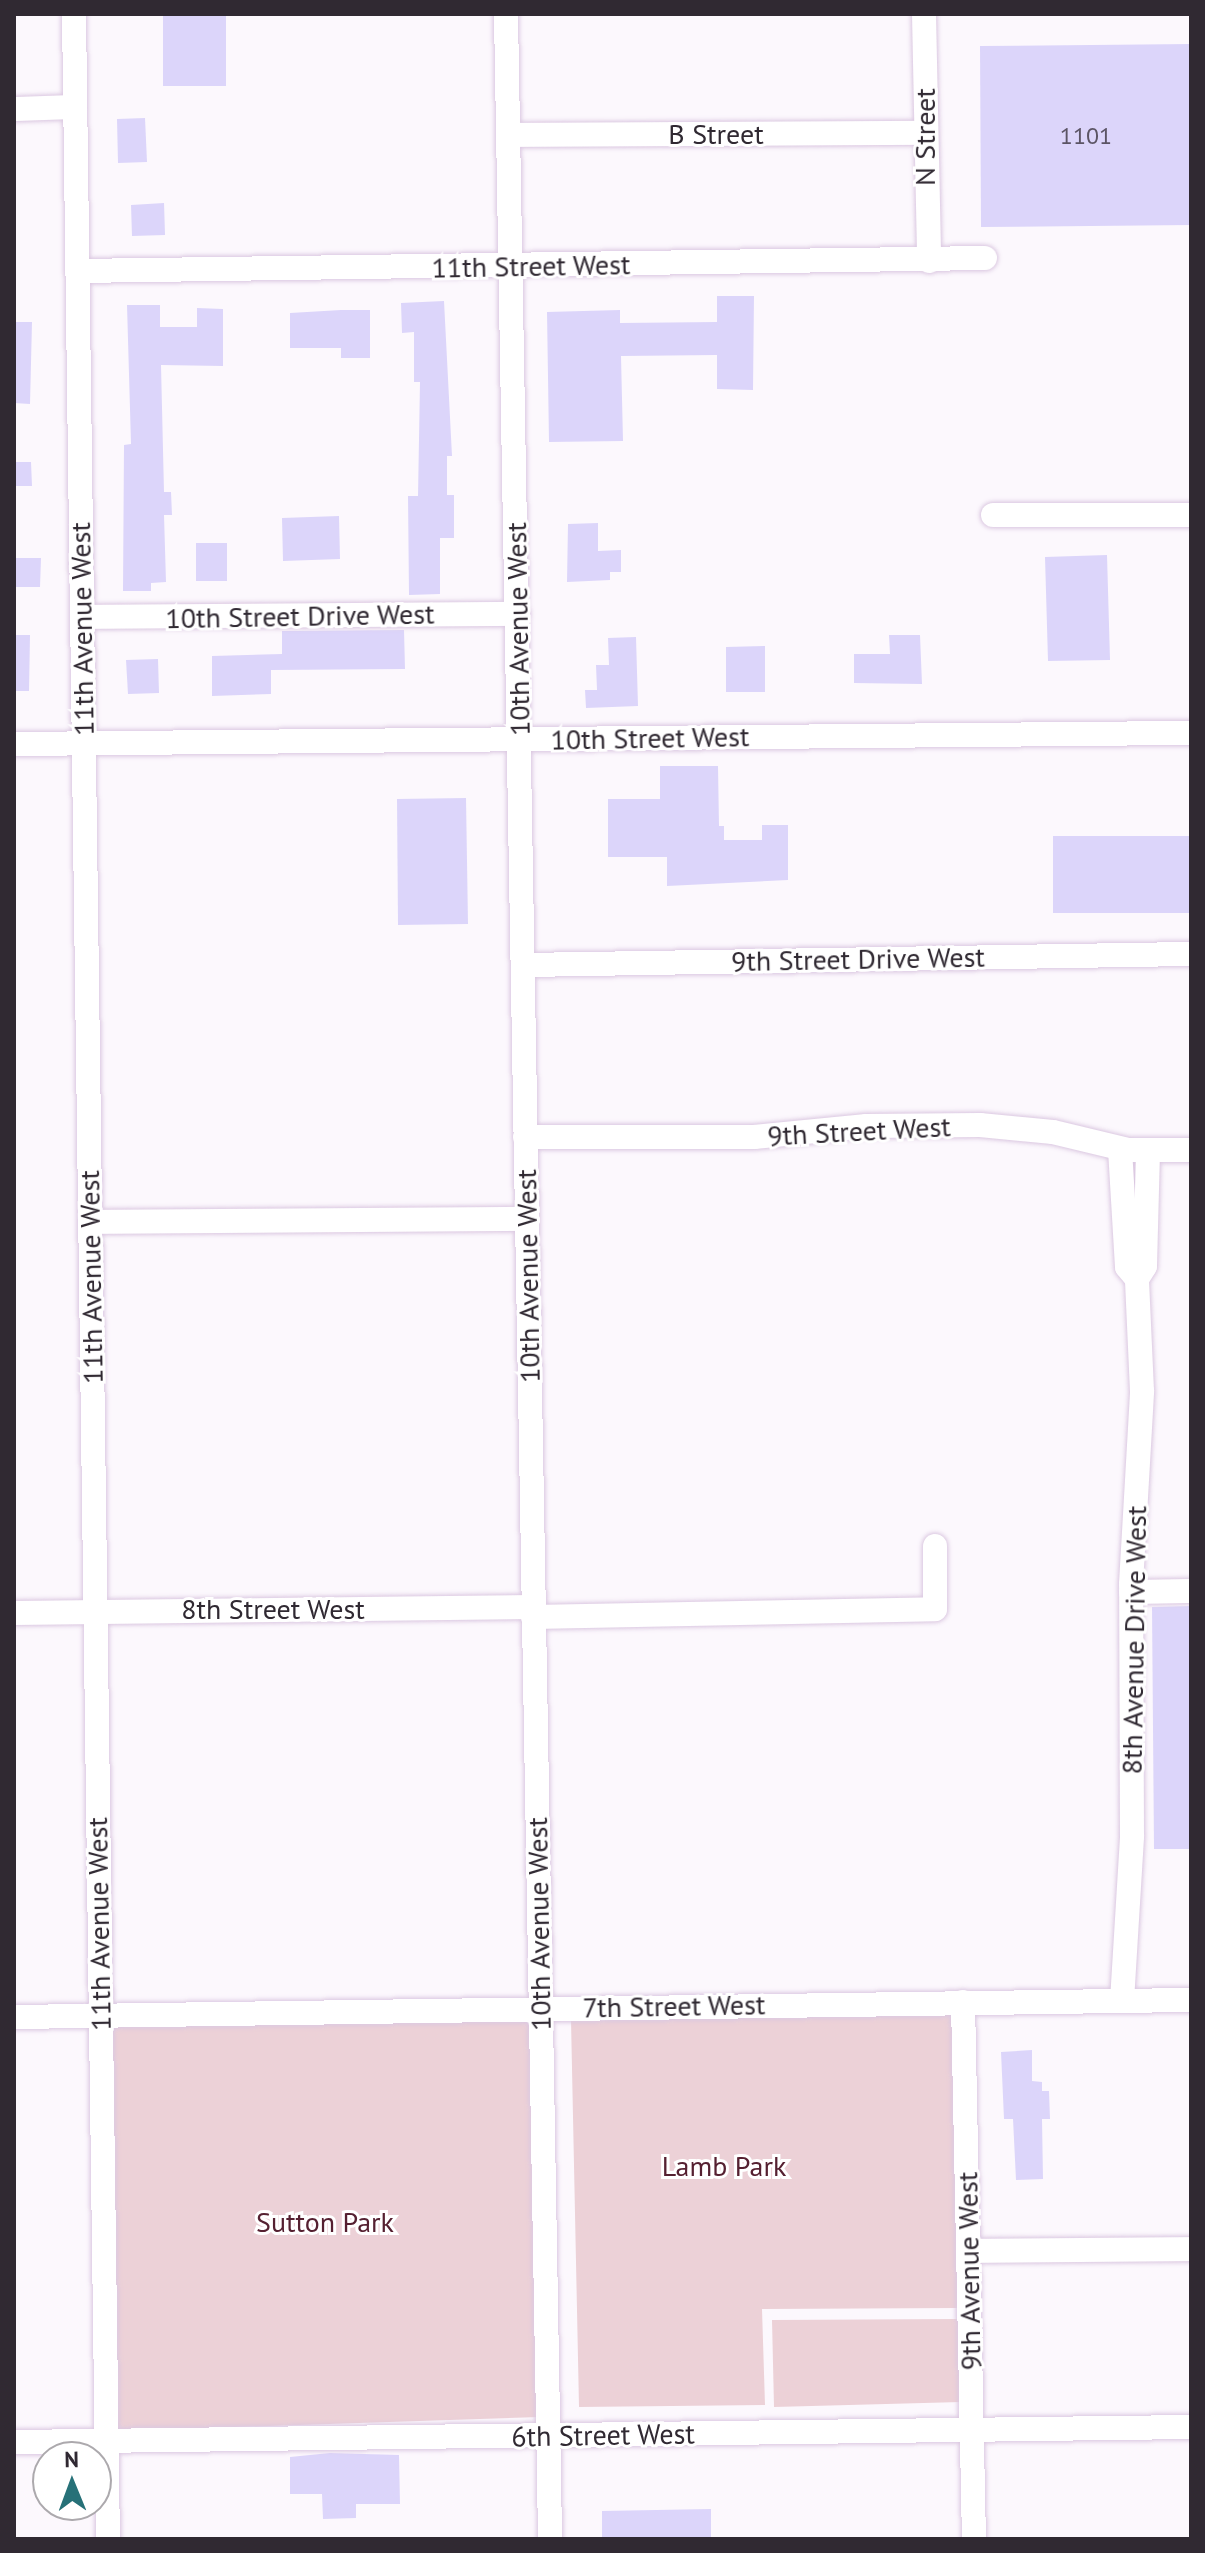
<!DOCTYPE html>
<style>
body{margin:0}
#map{position:relative;width:1205px;height:2553px;overflow:hidden;background:#fcf8fd;font-family:"PT Sans",sans-serif}
div>[style]{position:absolute}
.green>*{inset:0;background:#ecd1d7}
.building>*{inset:0;background:#dcd5fa}
.roads{filter:drop-shadow(0 0 2px #dbc8e1) drop-shadow(0 0 2px #dbc8e1)}
.minor>*{height:24px;margin:-12px;padding:0 12px;transform-origin:12px;border-radius:12px;background:#fff}
span{translate:-50% -50%;white-space:nowrap;text-align:center;line-height:1.15;-webkit-text-stroke:6px #fff;paint-order:stroke}
.number-label{font-size:24px;color:#5b5464}
.number-label span{-webkit-text-stroke-width:0}
.street-label{font-size:28px;color:#302932}
.park-label{font-size:28px;color:#552031}
.frame{position:absolute;inset:0;border:16px solid #302932;pointer-events:none}
.north{position:absolute;left:32px;top:2441px;width:80px;height:80px;box-sizing:border-box;background:#fff;border:2px solid #aca9ad;border-radius:50%;rotate:359deg;font-size:22px;font-weight:700;line-height:32px;text-align:center;color:#302932}
.north::after{content:'';display:block;margin:auto;width:28px;height:36px;background:#277178;clip-path:polygon(50% 0,100% 100%,50% 72%,0 100%)}
</style>
<div id="map">
<div class="green">
<div style="clip-path:polygon(957px 2010px,959px 2308px,762px 2309px,765px 2405px,579px 2407px,571px 2020px)"></div>
<div style="clip-path:polygon(534px 2016px,540px 2417px,115px 2431px,108px 2023px)"></div>
<div style="clip-path:polygon(959px 2319px,961px 2402px,774px 2407px,772px 2320px)"></div>
</div>
<div class="building">
<div style="clip-path:polygon(163px 14px,226px 14px,226px 86px,163px 86px)"></div>
<div style="clip-path:polygon(1191px 44px,1191px 225px,981px 227px,980px 46px)"></div>
<div style="clip-path:polygon(145px 118px,147px 162px,118px 163px,117px 119px)"></div>
<div style="clip-path:polygon(164px 203px,165px 235px,132px 236px,131px 205px)"></div>
<div style="clip-path:polygon(717px 296px,754px 296px,753px 390px,717px 389px,717px 355px,621px 356px,623px 441px,549px 442px,547px 312px,620px 310px,620px 323px,717px 322px)"></div>
<div style="clip-path:polygon(444px 301px,452px 456px,447px 456px,447px 495px,454px 495px,454px 538px,440px 538px,440px 594px,409px 595px,408px 496px,418px 496px,420px 382px,414px 382px,414px 332px,402px 333px,401px 303px)"></div>
<div style="clip-path:polygon(127px 305px,160px 305px,160px 327px,197px 327px,197px 308px,223px 309px,223px 366px,161px 365px,164px 492px,171px 492px,172px 515px,164px 515px,166px 582px,151px 583px,151px 591px,123px 591px,124px 445px,131px 444px)"></div>
<div style="clip-path:polygon(341px 310px,370px 310px,370px 358px,341px 358px,341px 348px,290px 348px,290px 313px)"></div>
<div style="clip-path:polygon(14px 322px,32px 322px,30px 404px,14px 403px)"></div>
<div style="clip-path:polygon(14px 462px,31px 462px,32px 486px,14px 486px)"></div>
<div style="clip-path:polygon(339px 516px,340px 559px,283px 561px,282px 518px)"></div>
<div style="clip-path:polygon(598px 523px,598px 551px,621px 550px,621px 572px,610px 572px,610px 580px,567px 582px,568px 524px)"></div>
<div style="clip-path:polygon(196px 543px,227px 543px,227px 581px,196px 581px)"></div>
<div style="clip-path:polygon(1107px 555px,1110px 660px,1048px 661px,1045px 557px)"></div>
<div style="clip-path:polygon(14px 558px,41px 558px,40px 587px,14px 587px)"></div>
<div style="clip-path:polygon(404px 630px,405px 669px,271px 670px,271px 694px,212px 696px,212px 656px,282px 654px,282px 631px)"></div>
<div style="clip-path:polygon(14px 635px,30px 635px,29px 691px,14px 691px)"></div>
<div style="clip-path:polygon(889px 635px,920px 635px,922px 684px,854px 683px,854px 654px,890px 654px)"></div>
<div style="clip-path:polygon(636px 637px,638px 706px,586px 708px,585px 690px,597px 690px,596px 665px,609px 665px,608px 638px)"></div>
<div style="clip-path:polygon(765px 646px,765px 692px,726px 692px,726px 647px)"></div>
<div style="clip-path:polygon(158px 659px,159px 693px,128px 694px,126px 660px)"></div>
<div style="clip-path:polygon(660px 766px,718px 766px,719px 826px,724px 826px,724px 840px,762px 840px,762px 825px,788px 825px,788px 880px,667px 886px,667px 857px,608px 857px,608px 799px,660px 799px)"></div>
<div style="clip-path:polygon(466px 798px,468px 924px,398px 925px,397px 799px)"></div>
<div style="clip-path:polygon(1053px 836px,1191px 836px,1191px 913px,1053px 913px)"></div>
<div style="clip-path:polygon(1191px 1606px,1191px 1849px,1154px 1849px,1152px 1607px)"></div>
<div style="clip-path:polygon(1032px 2050px,1032px 2081px,1042px 2082px,1042px 2091px,1049px 2091px,1050px 2119px,1042px 2119px,1043px 2179px,1016px 2180px,1013px 2119px,1004px 2119px,1001px 2052px)"></div>
<div style="clip-path:polygon(330px 2453px,399px 2455px,400px 2504px,356px 2504px,356px 2518px,323px 2519px,322px 2494px,290px 2494px,290px 2457px)"></div>
<div style="clip-path:polygon(711px 2509px,711px 2539px,602px 2539px,602px 2511px)"></div>
</div>
<div class="roads">
<div class="minor">
<div style="left:74px;top:14px;width:2525px;rotate:89.23deg"></div>
<div style="left:506px;top:14px;width:2525px;rotate:89deg"></div>
<div style="left:924px;top:14px;width:247px;rotate:88.8deg"></div>
<div style="left:14px;top:109px;width:61px;rotate:-1.9deg"></div>
<div style="left:508px;top:135px;width:416px;rotate:-0.3deg"></div>
<div style="left:77px;top:271px;width:908px;rotate:-0.82deg"></div>
<div style="left:993px;top:515px;width:198px"></div>
<div style="left:82px;top:617px;width:436px;rotate:-0.4deg"></div>
<div style="left:14px;top:744px;width:1177px;rotate:-0.54deg"></div>
<div style="left:525px;top:965px;width:666px;rotate:-0.95deg"></div>
<div style="left:525px;top:1137px;width:229px"></div>
<div style="left:754px;top:1137px;width:113px;rotate:-5.6deg"></div>
<div style="left:866px;top:1126px;width:114px;rotate:-0.5deg"></div>
<div style="left:980px;top:1125px;width:73px;rotate:5.5deg"></div>
<div style="left:1053px;top:1132px;width:77px;rotate:13.5deg"></div>
<div style="left:1128px;top:1150px;width:63px"></div>
<div style="left:1120px;top:1149px;width:118px;rotate:86.6deg"></div>
<div style="left:1127px;top:1267px;width:16px;rotate:50deg"></div>
<div style="left:90px;top:1222px;width:437px;rotate:-0.4deg"></div>
<div style="left:1131px;top:1592px;width:60px;rotate:-1deg"></div>
<div style="left:14px;top:1613px;width:519px;rotate:-0.66deg"></div>
<div style="left:533px;top:1617px;width:402px;rotate:-1.1deg"></div>
<div style="left:935px;top:1609px;width:63px;rotate:-90deg"></div>
<div style="left:1122px;top:2001px;width:165px;rotate:-86.5deg"></div>
<div style="left:1132px;top:1836px;width:252px;rotate:-90.2deg"></div>
<div style="left:1131px;top:1584px;width:193px;rotate:-86.7deg"></div>
<div style="left:1142px;top:1391px;width:112px;rotate:-92.6deg"></div>
<div style="left:1137px;top:1279px;width:15px;rotate:-58deg"></div>
<div style="left:1145px;top:1266px;width:115px;rotate:-88.5deg"></div>
<div style="left:963px;top:2002px;width:537px;rotate:88.83deg"></div>
<div style="left:14px;top:2017px;width:1177px;rotate:-0.83deg"></div>
<div style="left:969px;top:2251px;width:222px;rotate:-0.5deg"></div>
<div style="left:14px;top:2442px;width:1177px;rotate:-0.73deg"></div>
</div>
</div>
<div class="number-label">
<span style="left:1086px;top:136px">1101</span>
</div>
<div class="street-label">
<span style="left:716px;top:134px">B Street</span>
<span style="left:925px;top:137px;rotate:-90deg">N Street</span>
<span style="left:531px;top:266px;rotate:-1deg">11th Street West</span>
<span style="left:300px;top:616px;rotate:-1deg">10th Street Drive West</span>
<span style="left:82px;top:629px;rotate:-91deg">11th Avenue West</span>
<span style="left:518px;top:629px;rotate:-91deg">10th Avenue West</span>
<span style="left:650px;top:738px;rotate:-1deg">10th Street West</span>
<span style="left:858px;top:959px;rotate:-1deg">9th Street Drive West</span>
<span style="left:859px;top:1131px;rotate:-3deg">9th Street West</span>
<span style="left:528px;top:1276px;rotate:-91deg">10th Avenue West</span>
<span style="left:91px;top:1277px;rotate:-91deg">11th Avenue West</span>
<span style="left:273px;top:1609px">8th Street West</span>
<span style="left:1134px;top:1640px;rotate:-89deg">8th Avenue Drive West</span>
<span style="left:99px;top:1924px;rotate:-91deg">11th Avenue West</span>
<span style="left:539px;top:1924px;rotate:-91deg">10th Avenue West</span>
<span style="left:674px;top:2006px;rotate:-1deg">7th Street West</span>
<span style="left:969px;top:2271px;rotate:-91deg">9th Avenue West</span>
<span style="left:603px;top:2435px;rotate:-1deg">6th Street West</span>
</div>
<div class="park-label">
<span style="left:724px;top:2166px">Lamb Park</span>
<span style="left:325px;top:2222px">Sutton Park</span>
</div>
<div class="frame"></div>
<div class="north">N</div>
</div>
